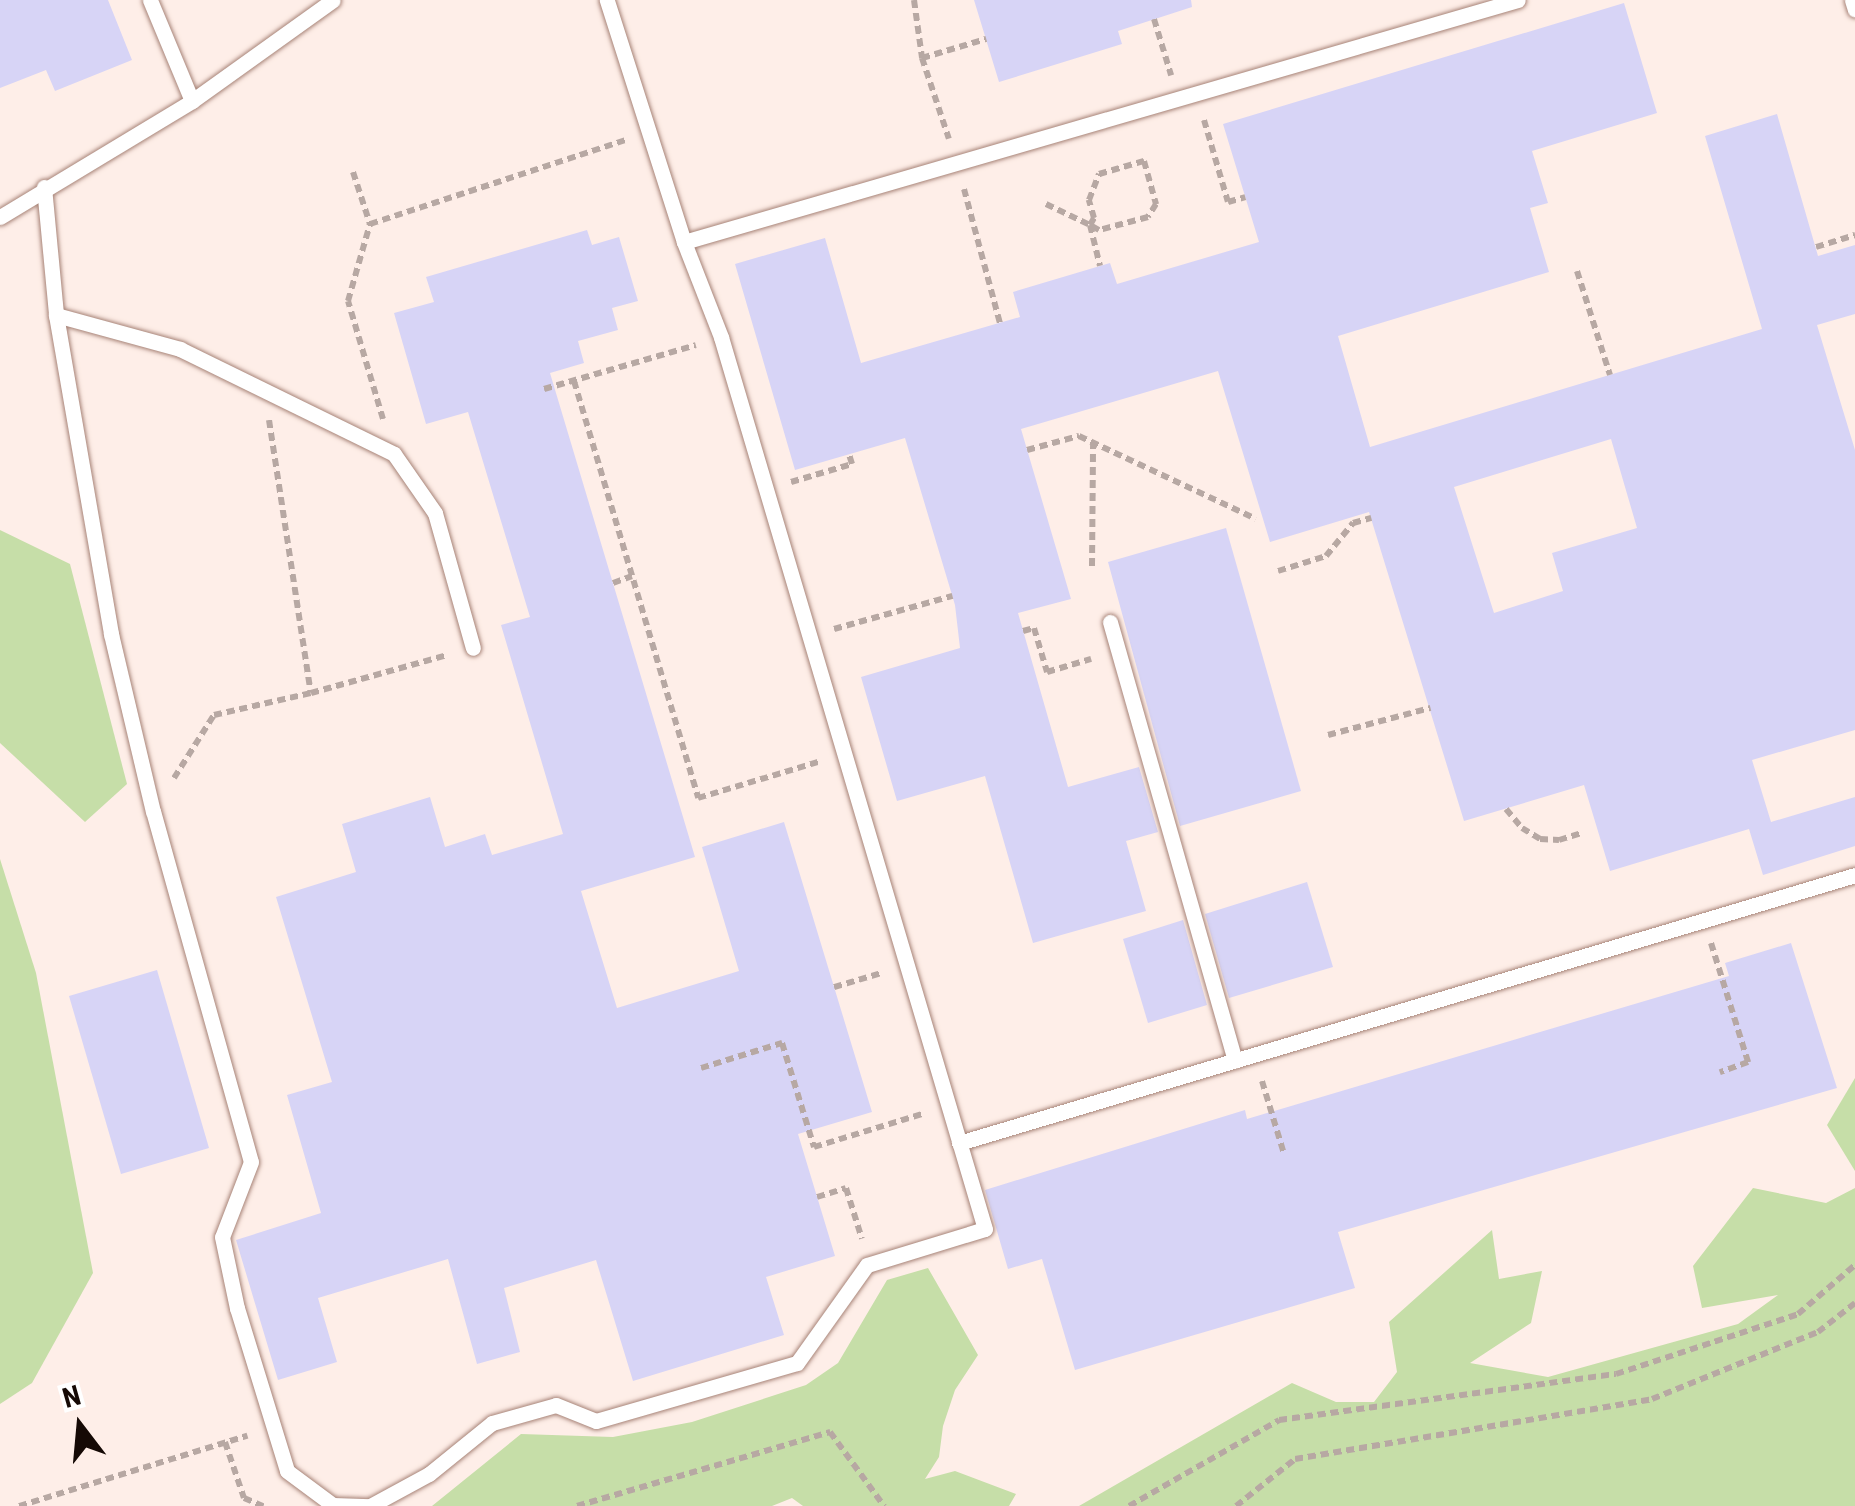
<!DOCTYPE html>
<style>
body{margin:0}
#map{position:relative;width:1855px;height:1506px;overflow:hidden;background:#feeee8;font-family:"Roboto Condensed",sans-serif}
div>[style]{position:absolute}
.green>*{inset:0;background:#c6dea8}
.building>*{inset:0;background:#d7d4f6}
.path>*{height:6px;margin-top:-3px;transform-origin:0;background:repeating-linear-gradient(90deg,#b7a8a3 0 8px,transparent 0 13px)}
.roads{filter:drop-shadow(0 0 2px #a78377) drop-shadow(0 0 2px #a78377)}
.lane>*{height:15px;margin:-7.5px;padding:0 7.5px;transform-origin:7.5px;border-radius:7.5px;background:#fff}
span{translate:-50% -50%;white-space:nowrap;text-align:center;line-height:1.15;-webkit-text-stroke:10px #fff;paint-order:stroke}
.north{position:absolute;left:30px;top:1376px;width:100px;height:100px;-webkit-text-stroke:8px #fff;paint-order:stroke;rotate:344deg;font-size:28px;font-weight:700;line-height:40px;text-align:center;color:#150905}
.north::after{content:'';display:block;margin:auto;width:35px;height:45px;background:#150905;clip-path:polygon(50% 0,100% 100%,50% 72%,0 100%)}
</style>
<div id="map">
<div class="green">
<div style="clip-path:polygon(0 530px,70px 564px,127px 784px,85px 822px,0 743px)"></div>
<div style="clip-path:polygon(0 859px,36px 973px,93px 1273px,32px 1383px,0 1404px)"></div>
<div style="clip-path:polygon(1855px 1078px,1855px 1171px,1827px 1125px)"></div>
<div style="clip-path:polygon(1753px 1188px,1826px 1203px,1855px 1188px,1855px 1506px,1079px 1506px,1292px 1383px,1336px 1402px,1374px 1402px,1397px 1372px,1389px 1322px,1492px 1230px,1499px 1279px,1542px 1271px,1531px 1323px,1470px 1363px,1548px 1377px,1738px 1324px,1778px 1295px,1702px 1308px,1693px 1266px)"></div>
<div style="clip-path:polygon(928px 1268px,978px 1355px,955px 1390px,943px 1426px,939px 1457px,925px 1479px,955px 1471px,1016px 1494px,1009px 1506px,803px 1506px,792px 1498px,772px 1506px,432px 1506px,521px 1434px,613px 1437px,692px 1422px,806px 1385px,838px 1363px,887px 1280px)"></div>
</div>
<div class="building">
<div style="clip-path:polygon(0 0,108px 0,132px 60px,55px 91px,46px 70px,0 88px)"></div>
<div style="clip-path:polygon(974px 0,1191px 0,1192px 7px,1118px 31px,1122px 44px,999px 82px)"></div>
<div style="clip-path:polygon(evenodd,1624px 3px,1657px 113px,1532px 151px,1548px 203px,1530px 208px,1549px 272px,1338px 336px,1370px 447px,1762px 329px,1705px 136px,1777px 114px,1818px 256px,1855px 245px,1855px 314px,1817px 325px,1855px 450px,1855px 730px,1752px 760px,1771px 822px,1855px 797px,1855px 846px,1763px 875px,1749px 829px,1610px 871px,1584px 785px,1464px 821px,1369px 512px,1270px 542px,1218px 371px,1021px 429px,1071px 599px,1018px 613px,1068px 787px,1139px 767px,1158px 832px,1126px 841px,1146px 911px,1033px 943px,985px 776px,897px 801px,861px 677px,960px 648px,955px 605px,905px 438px,795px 470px,735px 264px,825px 238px,861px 363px,1020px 317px,1013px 292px,1110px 263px,1117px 284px,1259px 242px,1223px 124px,1624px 3px,1611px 439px,1637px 528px,1552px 553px,1563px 591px,1494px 613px,1454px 487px,1611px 439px)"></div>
<div style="clip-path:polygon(587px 230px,592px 245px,619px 237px,638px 301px,612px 308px,618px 330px,578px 341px,584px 363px,550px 373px,695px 857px,581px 891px,617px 1008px,739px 971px,702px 847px,784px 822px,872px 1112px,798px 1134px,835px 1256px,766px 1277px,784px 1335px,633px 1381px,596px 1260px,504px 1288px,520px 1352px,477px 1364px,448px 1259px,318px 1298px,337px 1362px,278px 1380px,236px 1240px,321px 1213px,287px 1095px,332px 1082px,276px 897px,356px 872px,342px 824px,430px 797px,445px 847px,485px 834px,492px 855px,563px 834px,501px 625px,530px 617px,468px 412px,426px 424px,394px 313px,434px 302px,426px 277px)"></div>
<div style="clip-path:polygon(1226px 528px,1301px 791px,1180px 826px,1108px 562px)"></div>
<div style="clip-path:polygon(1307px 882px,1333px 967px,1229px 998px,1205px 914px)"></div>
<div style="clip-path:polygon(1183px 920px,1207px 1005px,1148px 1023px,1123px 939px)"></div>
<div style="clip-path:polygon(1791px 943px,1837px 1088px,1338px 1232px,1355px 1288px,1075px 1370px,1042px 1259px,1008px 1269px,985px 1190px,1245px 1110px,1247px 1119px,1729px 976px,1725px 963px)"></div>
<div style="clip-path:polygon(157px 970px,209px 1148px,121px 1174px,69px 996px)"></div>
</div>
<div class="path">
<div style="left:914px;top:0;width:59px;rotate:82.1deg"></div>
<div style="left:922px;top:58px;width:85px;rotate:71.6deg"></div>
<div style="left:1154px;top:19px;width:59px;rotate:73.1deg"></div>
<div style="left:922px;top:58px;width:67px;rotate:-16.5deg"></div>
<div style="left:1204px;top:120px;width:85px;rotate:73.7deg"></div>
<div style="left:1228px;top:202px;width:18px;rotate:-16deg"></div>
<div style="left:1144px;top:161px;width:45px;rotate:74.4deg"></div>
<div style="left:1156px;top:204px;width:15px;rotate:122deg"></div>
<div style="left:1148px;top:217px;width:51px;rotate:165.1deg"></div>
<div style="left:1099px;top:230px;width:10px;rotate:-151deg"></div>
<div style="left:1090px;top:225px;width:8px;rotate:-60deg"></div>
<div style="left:1094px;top:218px;width:19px;rotate:-106deg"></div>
<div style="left:1089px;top:200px;width:28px;rotate:-69deg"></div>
<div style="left:1099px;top:174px;width:47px;rotate:-16.1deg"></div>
<div style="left:353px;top:172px;width:55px;rotate:71.9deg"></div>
<div style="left:964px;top:189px;width:139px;rotate:75deg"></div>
<div style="left:1046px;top:204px;width:49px;rotate:25.5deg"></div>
<div style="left:1090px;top:225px;width:42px;rotate:76.3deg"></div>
<div style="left:1816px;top:247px;width:41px;rotate:-17.1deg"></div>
<div style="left:1577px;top:271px;width:109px;rotate:72.4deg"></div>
<div style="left:574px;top:381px;width:435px;rotate:73.4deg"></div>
<div style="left:698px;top:798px;width:128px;rotate:-16.7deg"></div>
<div style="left:544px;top:389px;width:158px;rotate:-16.1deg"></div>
<div style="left:383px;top:419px;width:123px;rotate:-106.5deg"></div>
<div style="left:348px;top:301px;width:80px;rotate:-74.1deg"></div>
<div style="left:370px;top:224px;width:269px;rotate:-18.2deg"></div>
<div style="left:269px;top:420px;width:276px;rotate:81.3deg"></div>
<div style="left:311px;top:693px;width:141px;rotate:-15.6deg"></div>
<div style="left:1027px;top:450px;width:54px;rotate:-15.1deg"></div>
<div style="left:1079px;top:436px;width:195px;rotate:25.1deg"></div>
<div style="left:791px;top:482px;width:64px;rotate:-16.4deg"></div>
<div style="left:852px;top:464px;width:10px;rotate:-107deg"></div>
<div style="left:1092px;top:566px;width:123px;rotate:-89.5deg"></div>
<div style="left:1278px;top:571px;width:50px;rotate:-17.4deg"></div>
<div style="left:1326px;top:556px;width:43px;rotate:-50.7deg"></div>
<div style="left:1353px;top:523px;width:19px;rotate:-16deg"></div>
<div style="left:613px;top:583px;width:20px;rotate:-20deg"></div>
<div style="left:834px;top:629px;width:123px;rotate:-15.6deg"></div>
<div style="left:1023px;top:631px;width:11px;rotate:-15deg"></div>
<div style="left:1034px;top:628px;width:46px;rotate:73.5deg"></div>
<div style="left:1047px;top:672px;width:46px;rotate:-16.5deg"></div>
<div style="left:1328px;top:735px;width:106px;rotate:-14.8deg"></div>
<div style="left:174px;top:778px;width:75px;rotate:-57.6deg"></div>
<div style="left:214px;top:715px;width:99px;rotate:-12.8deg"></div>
<div style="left:1506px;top:809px;width:25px;rotate:50deg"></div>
<div style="left:1522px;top:828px;width:21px;rotate:31deg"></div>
<div style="left:1540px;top:839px;width:19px;rotate:3deg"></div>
<div style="left:1559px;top:840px;width:24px;rotate:-17deg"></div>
<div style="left:1711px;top:943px;width:125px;rotate:72.7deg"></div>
<div style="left:1748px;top:1062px;width:30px;rotate:160deg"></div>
<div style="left:834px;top:987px;width:49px;rotate:-16.6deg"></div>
<div style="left:701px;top:1068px;width:85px;rotate:-17.2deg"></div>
<div style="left:782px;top:1043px;width:109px;rotate:72.9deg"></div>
<div style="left:814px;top:1147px;width:116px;rotate:-17deg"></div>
<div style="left:1262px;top:1081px;width:76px;rotate:73.2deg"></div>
<div style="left:817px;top:1197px;width:30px;rotate:-17deg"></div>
<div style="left:846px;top:1188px;width:53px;rotate:72.6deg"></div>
<div style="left:225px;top:1442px;width:59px;rotate:71.3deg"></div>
<div style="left:244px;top:1498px;width:21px;rotate:23deg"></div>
<div style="left:19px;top:1506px;width:239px;rotate:-17.1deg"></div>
<div style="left:577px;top:1506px;width:264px;rotate:-16.3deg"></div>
<div style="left:830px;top:1432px;width:92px;rotate:53.9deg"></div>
<div style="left:1129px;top:1506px;width:173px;rotate:-29.8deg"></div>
<div style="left:1279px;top:1420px;width:340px;rotate:-7.8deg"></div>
<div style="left:1616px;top:1374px;width:192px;rotate:-18.2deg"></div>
<div style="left:1798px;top:1314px;width:75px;rotate:-40.7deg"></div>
<div style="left:1236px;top:1506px;width:75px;rotate:-38.5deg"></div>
<div style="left:1295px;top:1459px;width:362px;rotate:-9.5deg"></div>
<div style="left:1652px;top:1399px;width:179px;rotate:-22deg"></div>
<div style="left:1818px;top:1332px;width:47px;rotate:-38.1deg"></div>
</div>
<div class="roads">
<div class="lane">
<div style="left:150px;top:0;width:109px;rotate:67.4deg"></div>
<div style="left:1852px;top:0;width:10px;rotate:73deg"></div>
<div style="left:44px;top:187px;width:129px;rotate:84.6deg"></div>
<div style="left:56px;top:315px;width:324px;rotate:80.2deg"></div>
<div style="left:111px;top:634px;width:182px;rotate:76.7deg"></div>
<div style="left:153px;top:811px;width:364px;rotate:74.4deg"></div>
<div style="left:251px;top:1162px;width:80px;rotate:111.1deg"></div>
<div style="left:222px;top:1237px;width:73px;rotate:78.1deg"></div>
<div style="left:237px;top:1308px;width:170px;rotate:72.9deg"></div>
<div style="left:287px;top:1471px;width:57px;rotate:36.5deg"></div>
<div style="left:333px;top:1505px;width:37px;rotate:2deg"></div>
<div style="left:370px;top:1506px;width:67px;rotate:-28.5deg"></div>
<div style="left:429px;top:1474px;width:81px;rotate:-39deg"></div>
<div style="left:492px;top:1423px;width:66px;rotate:-15.7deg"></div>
<div style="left:556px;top:1405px;width:43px;rotate:21.8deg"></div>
<div style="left:596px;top:1421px;width:209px;rotate:-16.1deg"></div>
<div style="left:797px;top:1363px;width:120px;rotate:-54.5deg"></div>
<div style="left:867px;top:1265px;width:123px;rotate:-17deg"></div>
<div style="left:985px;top:1229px;width:930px;rotate:-106.49deg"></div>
<div style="left:721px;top:337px;width:102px;rotate:-111.3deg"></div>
<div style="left:684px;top:242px;width:254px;rotate:-107.7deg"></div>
<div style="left:0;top:217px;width:224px;rotate:-31.1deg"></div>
<div style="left:192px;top:101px;width:173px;rotate:-35.6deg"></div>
<div style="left:684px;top:242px;width:868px;rotate:-16.18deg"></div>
<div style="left:56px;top:315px;width:129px;rotate:15.3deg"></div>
<div style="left:180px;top:349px;width:238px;rotate:26.1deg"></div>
<div style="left:394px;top:454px;width:72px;rotate:55.2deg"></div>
<div style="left:435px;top:513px;width:140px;rotate:74.3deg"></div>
<div style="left:1110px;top:622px;width:456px;rotate:74.1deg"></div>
<div style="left:959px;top:1143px;width:935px;rotate:-16.65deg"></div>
</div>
</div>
<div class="north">N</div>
</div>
